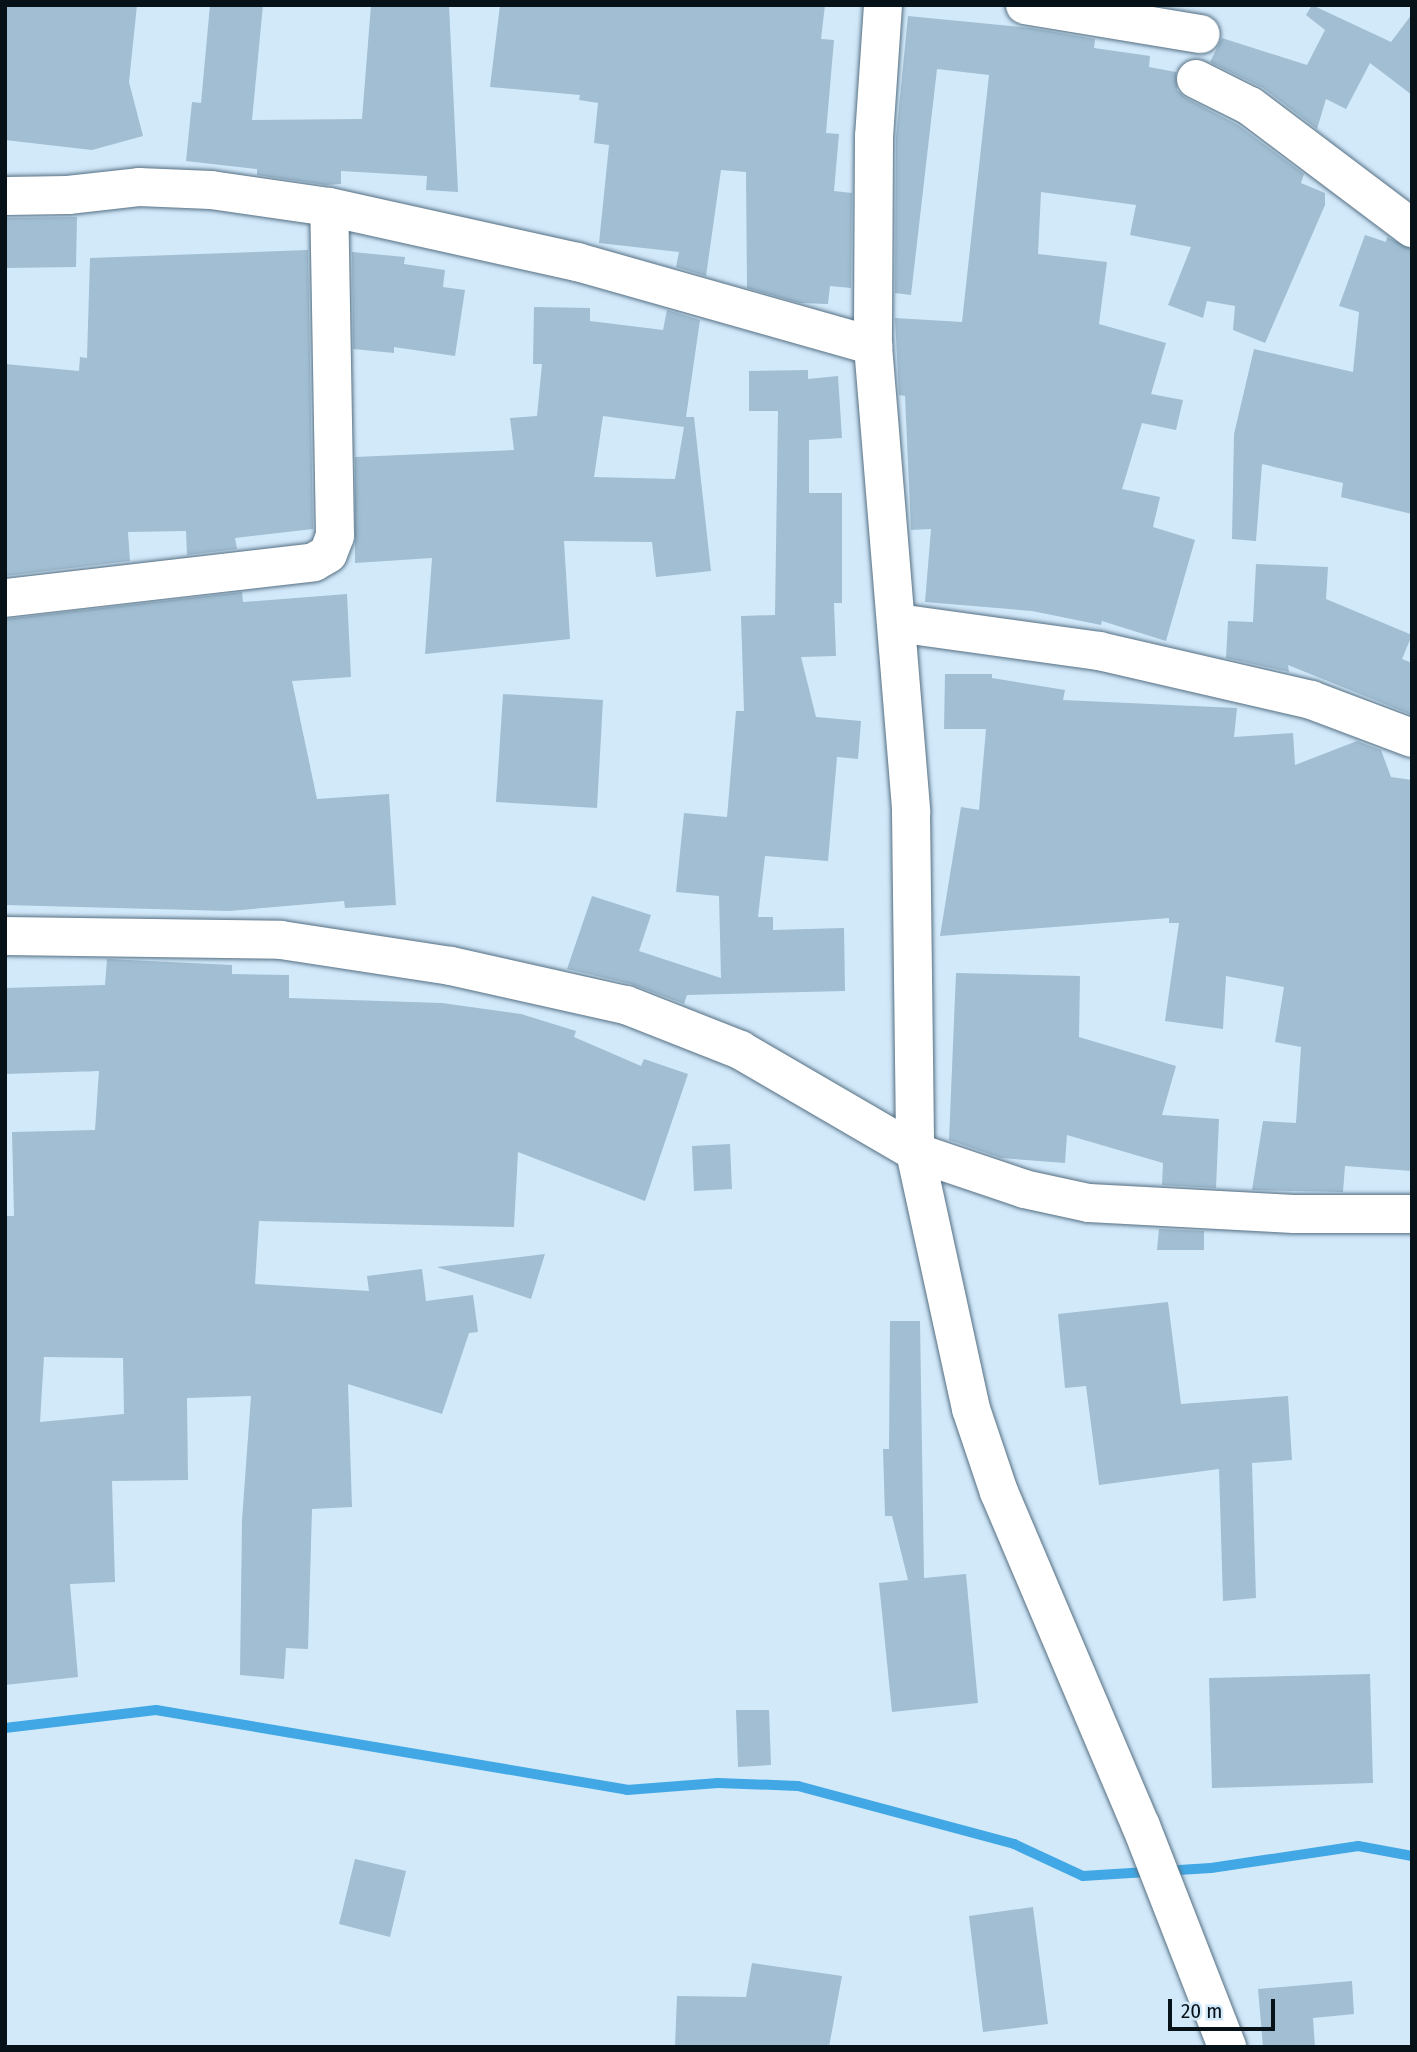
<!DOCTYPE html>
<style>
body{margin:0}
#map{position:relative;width:1417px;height:2052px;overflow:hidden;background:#d2e9fa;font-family:"Fira Sans Condensed",sans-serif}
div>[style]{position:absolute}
.stream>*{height:10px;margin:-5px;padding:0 5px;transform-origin:5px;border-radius:5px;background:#41a8e5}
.building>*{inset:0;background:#a1bed2}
.roads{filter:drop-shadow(0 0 2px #556f82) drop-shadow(0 0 2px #556f82)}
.minor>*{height:38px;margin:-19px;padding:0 19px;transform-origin:19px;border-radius:19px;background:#fff}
span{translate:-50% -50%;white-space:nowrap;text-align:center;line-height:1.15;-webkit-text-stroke:5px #d2e9fa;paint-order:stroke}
.frame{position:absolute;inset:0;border:7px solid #071118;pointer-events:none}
.scale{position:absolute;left:1168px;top:1999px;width:107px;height:32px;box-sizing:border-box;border:4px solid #071118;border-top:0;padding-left:9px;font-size:21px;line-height:24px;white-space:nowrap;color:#071118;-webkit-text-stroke:5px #d2e9fa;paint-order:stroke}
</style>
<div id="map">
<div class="stream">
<div style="left:5px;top:1728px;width:152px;rotate:-6.8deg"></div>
<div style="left:156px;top:1710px;width:478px;rotate:9.6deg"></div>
<div style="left:627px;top:1790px;width:91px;rotate:-4.4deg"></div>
<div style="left:718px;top:1783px;width:80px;rotate:2.1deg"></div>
<div style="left:798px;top:1786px;width:224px;rotate:15deg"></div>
<div style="left:1014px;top:1844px;width:76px;rotate:24.9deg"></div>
<div style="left:1083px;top:1876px;width:128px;rotate:-3.6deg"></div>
<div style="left:1211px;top:1868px;width:149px;rotate:-8.5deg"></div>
<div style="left:1358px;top:1846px;width:55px;rotate:10.5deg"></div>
</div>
<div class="building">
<div style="clip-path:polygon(5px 5px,137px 5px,129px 82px,143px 136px,92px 150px,5px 140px)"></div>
<div style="clip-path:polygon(210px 5px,263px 5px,252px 120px,362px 119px,371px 5px,449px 5px,458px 192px,426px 190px,427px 176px,341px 171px,341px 184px,326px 185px,257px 175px,257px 169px,186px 161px,192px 102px,201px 103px)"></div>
<div style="clip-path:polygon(500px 5px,825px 5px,821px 39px,834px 40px,826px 133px,839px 134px,834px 191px,852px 193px,851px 288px,830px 286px,828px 304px,800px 303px,747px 288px,746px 172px,721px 170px,706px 276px,676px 267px,679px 252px,599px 243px,609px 145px,594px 143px,598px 103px,579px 100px,580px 95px,490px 87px)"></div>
<div style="clip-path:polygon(1312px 5px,1391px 42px,1412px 14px,1412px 95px,1370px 63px,1346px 109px,1326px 99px,1317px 129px,1263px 88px,1210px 62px,1222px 38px,1307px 65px,1325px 30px,1306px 15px)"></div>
<div style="clip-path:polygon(908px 16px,1031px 28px,1095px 39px,1094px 48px,1150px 56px,1149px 67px,1176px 72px,1177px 90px,1186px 98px,1238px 125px,1304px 174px,1301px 183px,1325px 193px,1325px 205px,1265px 343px,1233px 330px,1235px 306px,1207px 301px,1203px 318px,1168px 305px,1191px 247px,1130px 235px,1136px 205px,1041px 192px,1038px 254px,1107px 262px,1099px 324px,1166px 343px,1151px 394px,1183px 400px,1176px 430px,1142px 423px,1122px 489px,1160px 497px,1153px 527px,1195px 540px,1166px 641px,1102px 621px,1101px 625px,1032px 611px,925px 602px,931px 529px,911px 530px,905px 396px,899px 395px,895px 318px,962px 322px,989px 75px,937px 69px,911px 295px,895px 293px,896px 137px)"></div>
<div style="clip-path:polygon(77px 217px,76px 267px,5px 268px,5px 218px)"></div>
<div style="clip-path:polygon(1365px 235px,1386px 242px,1387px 237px,1412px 249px,1412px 514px,1341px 497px,1343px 483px,1262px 464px,1256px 541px,1232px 539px,1234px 434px,1254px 349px,1353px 372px,1359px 312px,1339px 306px)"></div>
<div style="clip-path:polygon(308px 250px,313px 529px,235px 538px,237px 549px,187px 555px,186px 531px,128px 532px,130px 561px,5px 576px,5px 364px,79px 371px,80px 357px,87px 358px,90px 258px)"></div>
<div style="clip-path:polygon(352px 252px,405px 257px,404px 264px,445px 270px,443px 287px,465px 290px,455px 356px,394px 347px,394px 353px,353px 349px)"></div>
<div style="clip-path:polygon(evenodd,534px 307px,590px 308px,590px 321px,663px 330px,667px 310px,700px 320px,686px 417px,694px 417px,711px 571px,656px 577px,652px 542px,564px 541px,570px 639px,425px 654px,432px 558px,355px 563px,355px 457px,514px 450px,510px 418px,537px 416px,542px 364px,533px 364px,534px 307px,603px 416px,684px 427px,675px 479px,594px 477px,603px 416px)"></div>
<div style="clip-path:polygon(808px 370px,808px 379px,838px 376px,842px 438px,809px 440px,809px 493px,842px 493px,842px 603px,834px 603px,836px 656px,801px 657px,816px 717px,861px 721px,858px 759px,837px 757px,828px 861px,765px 856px,758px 917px,773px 917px,773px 930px,844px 928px,845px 991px,687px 995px,684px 1004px,631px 984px,567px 969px,592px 896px,651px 915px,639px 951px,721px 978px,719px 896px,676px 892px,684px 813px,727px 817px,736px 711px,744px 711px,741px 616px,775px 615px,778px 411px,749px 411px,749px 371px)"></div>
<div style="clip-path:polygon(1256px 564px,1328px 567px,1326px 599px,1412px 635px,1402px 659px,1412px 663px,1412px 715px,1288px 665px,1289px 672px,1226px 658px,1228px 621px,1253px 622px)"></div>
<div style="clip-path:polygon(242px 592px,243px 602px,347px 594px,351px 677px,292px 681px,317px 799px,389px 794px,396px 905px,345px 908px,344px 901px,229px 911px,5px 905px,5px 619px)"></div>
<div style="clip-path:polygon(945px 674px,992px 674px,992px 678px,1065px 690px,1063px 700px,1237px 708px,1234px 737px,1293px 733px,1295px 765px,1357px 741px,1381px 750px,1391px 777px,1412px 780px,1412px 1171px,1345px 1166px,1343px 1192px,1252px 1190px,1263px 1121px,1296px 1123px,1301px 1047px,1275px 1042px,1284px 987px,1226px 976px,1223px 1029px,1165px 1021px,1179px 923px,1169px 923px,1169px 918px,940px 936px,961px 807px,979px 810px,986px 729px,944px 729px)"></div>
<div style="clip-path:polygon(503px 694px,603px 700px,597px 808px,496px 802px)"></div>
<div style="clip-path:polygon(evenodd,107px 959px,232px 965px,232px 974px,289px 975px,289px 998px,442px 1003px,521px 1014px,576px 1031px,574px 1037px,641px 1066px,644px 1059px,688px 1074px,645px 1201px,518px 1152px,514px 1227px,259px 1221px,255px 1284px,369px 1291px,367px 1276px,422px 1269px,426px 1301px,473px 1295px,478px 1332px,469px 1333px,442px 1414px,348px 1384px,352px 1507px,312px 1509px,308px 1649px,286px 1648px,284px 1679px,240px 1675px,242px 1520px,251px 1396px,187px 1398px,188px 1480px,112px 1481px,115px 1582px,70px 1584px,78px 1677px,5px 1685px,5px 1216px,14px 1216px,12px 1132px,95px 1130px,99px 1071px,5px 1074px,5px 988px,105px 985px,107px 959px,44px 1357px,123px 1358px,124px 1414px,40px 1422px,44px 1357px)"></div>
<div style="clip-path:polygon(956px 973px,1080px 976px,1079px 1037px,1176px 1066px,1162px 1115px,1219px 1119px,1216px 1188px,1162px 1185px,1163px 1163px,1067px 1135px,1065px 1163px,1001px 1158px,949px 1140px)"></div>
<div style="clip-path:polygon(730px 1144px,732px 1189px,694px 1191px,692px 1146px)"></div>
<div style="clip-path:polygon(1159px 1229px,1204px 1231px,1204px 1250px,1157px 1250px)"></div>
<div style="clip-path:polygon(545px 1254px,531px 1299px,437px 1267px)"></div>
<div style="clip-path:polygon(1168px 1302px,1181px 1404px,1288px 1396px,1292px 1460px,1252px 1463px,1256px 1598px,1223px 1601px,1219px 1469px,1099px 1485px,1086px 1386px,1065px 1388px,1058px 1314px)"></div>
<div style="clip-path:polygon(890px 1321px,920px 1321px,924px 1578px,966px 1574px,978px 1703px,892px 1712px,879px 1583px,908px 1580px,892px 1516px,885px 1516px,883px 1449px,889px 1449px)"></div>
<div style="clip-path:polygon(1370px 1674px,1373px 1783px,1212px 1788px,1209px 1678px)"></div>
<div style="clip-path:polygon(736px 1710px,769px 1710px,771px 1765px,738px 1767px)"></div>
<div style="clip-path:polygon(355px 1859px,406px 1871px,390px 1937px,339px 1924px)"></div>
<div style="clip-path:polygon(1033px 1907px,1048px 2024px,983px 2032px,969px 1916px)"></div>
<div style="clip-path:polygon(752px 1963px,842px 1976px,829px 2047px,675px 2047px,677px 1996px,746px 1997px)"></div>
<div style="clip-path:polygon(1352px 1981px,1354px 2014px,1313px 2018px,1315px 2047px,1263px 2047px,1258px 1989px)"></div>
</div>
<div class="roads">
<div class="minor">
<div style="left:883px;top:5px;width:131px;rotate:93.9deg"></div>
<div style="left:874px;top:136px;width:210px;rotate:90.3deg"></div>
<div style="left:873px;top:346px;width:468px;rotate:85.3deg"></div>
<div style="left:911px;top:812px;width:340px;rotate:89.3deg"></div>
<div style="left:915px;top:1152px;width:263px;rotate:77.7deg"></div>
<div style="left:971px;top:1409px;width:88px;rotate:71.4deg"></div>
<div style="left:999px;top:1492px;width:363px;rotate:67deg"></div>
<div style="left:1141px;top:1826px;width:237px;rotate:68.7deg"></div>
<div style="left:1025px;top:5px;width:178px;rotate:9.4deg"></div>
<div style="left:1196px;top:79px;width:60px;rotate:26.6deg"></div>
<div style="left:1250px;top:106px;width:203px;rotate:37deg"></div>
<div style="left:5px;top:196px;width:63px;rotate:-0.9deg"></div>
<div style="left:68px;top:195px;width:71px;rotate:-6.4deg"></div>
<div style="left:139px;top:187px;width:72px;rotate:2.4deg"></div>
<div style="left:211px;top:190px;width:119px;rotate:8.2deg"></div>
<div style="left:329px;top:207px;width:254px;rotate:12.5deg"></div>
<div style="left:577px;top:262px;width:308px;rotate:15.8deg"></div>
<div style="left:5px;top:598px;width:311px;rotate:-6.6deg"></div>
<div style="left:314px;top:562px;width:16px;rotate:-30deg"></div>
<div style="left:328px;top:554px;width:19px;rotate:-69deg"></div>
<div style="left:335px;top:536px;width:329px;rotate:-91deg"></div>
<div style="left:897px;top:623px;width:204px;rotate:7.9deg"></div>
<div style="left:1099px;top:651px;width:218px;rotate:13deg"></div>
<div style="left:1311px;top:700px;width:108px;rotate:20.6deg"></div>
<div style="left:5px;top:936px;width:276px;rotate:0.8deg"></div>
<div style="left:281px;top:940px;width:172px;rotate:8.7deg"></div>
<div style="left:451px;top:966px;width:179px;rotate:12.6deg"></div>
<div style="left:626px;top:1005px;width:123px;rotate:21.5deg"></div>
<div style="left:740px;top:1050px;width:203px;rotate:30.2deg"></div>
<div style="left:915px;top:1152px;width:115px;rotate:18.7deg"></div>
<div style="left:1024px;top:1189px;width:66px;rotate:12.2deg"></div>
<div style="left:1089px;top:1203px;width:205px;rotate:3.1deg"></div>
<div style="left:1294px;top:1214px;width:118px"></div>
</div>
</div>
<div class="frame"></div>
<div class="scale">20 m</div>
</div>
